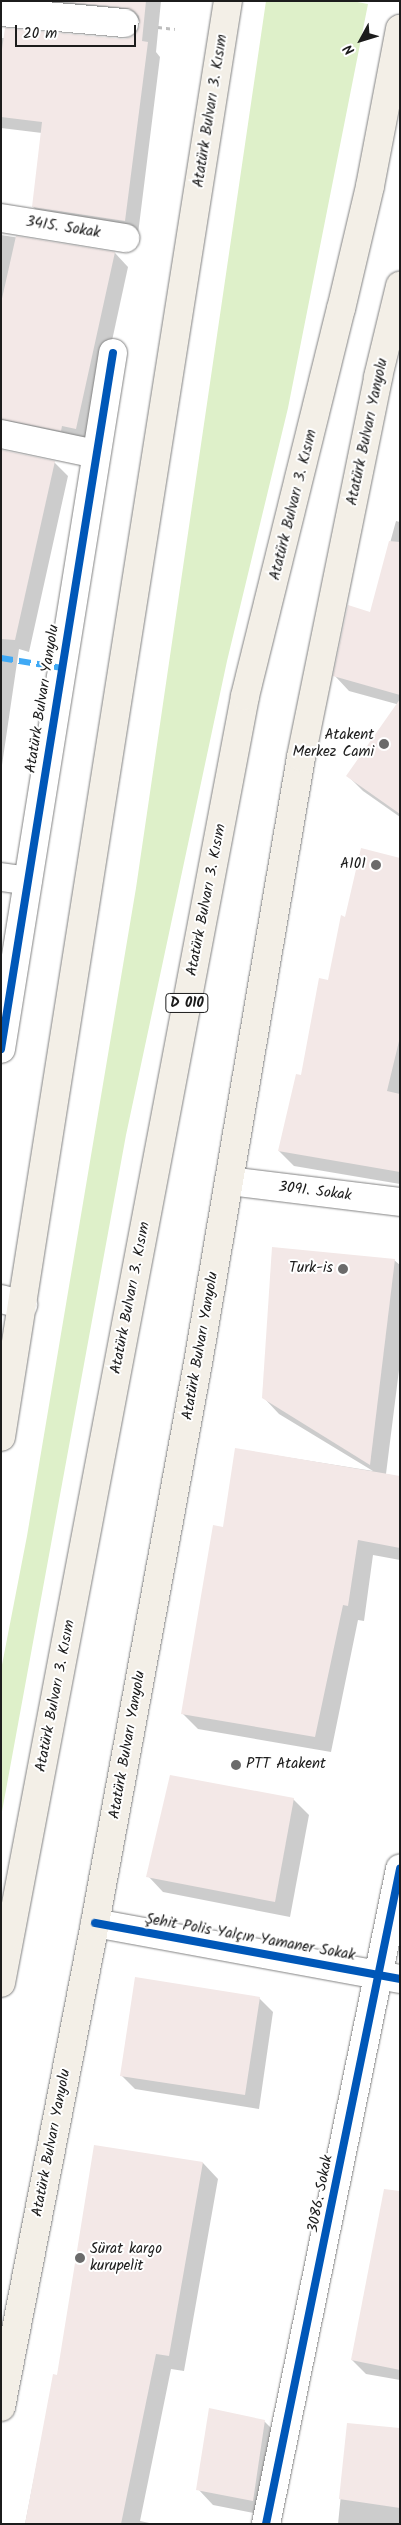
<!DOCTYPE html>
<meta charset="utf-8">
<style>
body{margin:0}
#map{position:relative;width:401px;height:2525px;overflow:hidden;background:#fff;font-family:Kalam,sans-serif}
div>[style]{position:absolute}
.green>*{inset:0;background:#def0c9}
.shadow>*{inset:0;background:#0003}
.building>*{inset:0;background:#f3e8e7}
.path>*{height:3px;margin-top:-1.5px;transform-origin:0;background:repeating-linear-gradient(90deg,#bebebe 0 4px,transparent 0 8px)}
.roads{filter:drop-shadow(0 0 1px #828282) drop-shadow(0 0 1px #828282)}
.minor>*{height:28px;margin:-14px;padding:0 14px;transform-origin:14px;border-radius:14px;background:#fff}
.major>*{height:28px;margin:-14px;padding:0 14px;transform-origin:14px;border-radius:14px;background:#f3efe7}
.highway>*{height:28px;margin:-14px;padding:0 14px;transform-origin:14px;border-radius:14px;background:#f3efe7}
.quiet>*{height:6px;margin-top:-3px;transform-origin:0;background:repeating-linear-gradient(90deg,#3fa9f5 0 12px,transparent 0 18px)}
.cycleway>*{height:8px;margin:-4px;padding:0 4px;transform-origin:4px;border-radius:4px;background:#0057b8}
.dots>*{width:14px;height:14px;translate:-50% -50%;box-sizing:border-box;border:2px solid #fff;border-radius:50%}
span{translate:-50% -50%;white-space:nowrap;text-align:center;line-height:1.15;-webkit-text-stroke:4px #fff;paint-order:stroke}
.shield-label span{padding:1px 4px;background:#fff;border:1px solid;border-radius:4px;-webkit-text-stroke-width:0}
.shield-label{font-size:14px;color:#1c1c1c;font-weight:700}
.street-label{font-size:15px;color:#1c1c1c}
.poi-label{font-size:15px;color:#1c1c1c}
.right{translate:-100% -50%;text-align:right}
.left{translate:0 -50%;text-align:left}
.frame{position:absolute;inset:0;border:2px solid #1c1c1c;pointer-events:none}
.north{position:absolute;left:336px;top:15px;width:50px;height:50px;-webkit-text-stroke:4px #fff;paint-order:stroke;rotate:231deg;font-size:14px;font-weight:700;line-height:20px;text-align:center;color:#1c1c1c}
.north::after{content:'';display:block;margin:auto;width:18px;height:22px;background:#1c1c1c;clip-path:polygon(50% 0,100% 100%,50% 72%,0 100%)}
.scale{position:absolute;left:15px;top:25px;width:121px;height:22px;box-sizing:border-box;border:2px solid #1c1c1c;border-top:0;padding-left:6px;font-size:15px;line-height:18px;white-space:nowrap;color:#1c1c1c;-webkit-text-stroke:4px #fff;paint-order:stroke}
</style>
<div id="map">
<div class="green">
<div style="clip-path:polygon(266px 1px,352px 1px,368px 4px,288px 408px,227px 661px,126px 1135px,1px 1817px,1px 1670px,27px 1536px,136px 888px)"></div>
</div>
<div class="shadow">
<div style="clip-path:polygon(26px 1px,161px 1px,156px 52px,160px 57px,138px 234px,47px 220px,33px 207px,42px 133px,1px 128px,1px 38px,124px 40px,133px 38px,139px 33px,141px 21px,36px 11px)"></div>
<div style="clip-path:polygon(1px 235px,115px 253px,128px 267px,90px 442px,1px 440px)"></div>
<div style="clip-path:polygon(1px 451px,54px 462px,68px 476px,29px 652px,19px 649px,1px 772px)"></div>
<div style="clip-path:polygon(396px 521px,400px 522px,400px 705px,349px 691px,335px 676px,371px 613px)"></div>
<div style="clip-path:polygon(400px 713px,400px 817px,363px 791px,348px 776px)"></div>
<div style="clip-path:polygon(400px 859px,400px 1184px,294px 1166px,279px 1151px,302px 1077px,346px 918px)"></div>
<div style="clip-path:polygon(394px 1260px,400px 1265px,400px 1362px,386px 1474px,400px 1477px,400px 1560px,373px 1555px,364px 1621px,358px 1620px,331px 1752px,198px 1729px,182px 1713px,224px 1529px,236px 1449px,373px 1471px,279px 1414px,264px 1398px)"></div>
<div style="clip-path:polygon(293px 1799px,309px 1815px,290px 1917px,163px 1892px,148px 1876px)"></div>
<div style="clip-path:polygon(259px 1998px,273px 2012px,259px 2109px,135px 2089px,121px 2075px)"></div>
<div style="clip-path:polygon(95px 2147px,203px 2163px,218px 2179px,184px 2371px,171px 2369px,140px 2521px,154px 2524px,25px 2524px,54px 2376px,58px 2376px)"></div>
<div style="clip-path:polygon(400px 2208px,400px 2380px,366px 2374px,352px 2360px)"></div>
<div style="clip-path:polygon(264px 2421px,280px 2437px,268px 2516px,213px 2505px,198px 2489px)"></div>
<div style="clip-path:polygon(348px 2425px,400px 2429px,400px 2524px,338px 2524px)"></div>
</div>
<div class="building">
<div style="clip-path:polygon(57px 1px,146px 1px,142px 41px,148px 42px,125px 221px,32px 207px,42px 122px,1px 117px,1px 56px,5px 28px,124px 39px,132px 37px,137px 32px,140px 25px,139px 16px,134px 11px,127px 8px)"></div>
<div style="clip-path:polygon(16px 236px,115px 252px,76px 429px,62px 426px,61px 431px,1px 419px,1px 303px)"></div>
<div style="clip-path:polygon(1px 450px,55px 461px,15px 640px,1px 639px)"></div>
<div style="clip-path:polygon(389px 541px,400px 542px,400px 695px,333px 676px,348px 605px,370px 612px)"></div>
<div style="clip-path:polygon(400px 699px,400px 814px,346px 776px)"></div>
<div style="clip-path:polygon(361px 848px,400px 858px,400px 1037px,387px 1091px,400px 1094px,400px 1172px,278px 1151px,296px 1074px,301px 1075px,319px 978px,328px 980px,341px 915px,345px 917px)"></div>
<div style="clip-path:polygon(272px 1247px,395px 1259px,370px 1465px,262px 1398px)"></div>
<div style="clip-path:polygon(235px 1448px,400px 1476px,400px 1548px,358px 1540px,348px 1606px,343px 1605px,315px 1737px,181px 1714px,213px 1525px,223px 1527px)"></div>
<div style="clip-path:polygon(170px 1775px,294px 1798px,275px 1902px,146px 1877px)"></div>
<div style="clip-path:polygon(135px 1977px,260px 1997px,245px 2095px,120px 2076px)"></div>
<div style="clip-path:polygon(94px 2145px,203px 2162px,169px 2356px,156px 2354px,121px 2524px,25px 2524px,53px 2374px,57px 2375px)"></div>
<div style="clip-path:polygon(384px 2189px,400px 2191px,400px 2370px,351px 2360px)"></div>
<div style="clip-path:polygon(209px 2408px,265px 2420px,253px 2501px,196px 2490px)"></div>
<div style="clip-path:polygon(347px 2423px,400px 2428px,400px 2508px,339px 2499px)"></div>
</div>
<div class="path">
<div style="left:158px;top:27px;width:17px;rotate:7deg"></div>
</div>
<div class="roads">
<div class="minor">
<div style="left:1px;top:12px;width:124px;rotate:5.1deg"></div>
<div style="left:1px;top:218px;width:126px;rotate:9.2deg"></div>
<div style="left:1px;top:434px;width:97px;rotate:11.9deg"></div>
<div style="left:1px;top:877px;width:27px;rotate:8deg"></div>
<div style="left:1px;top:1049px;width:705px;rotate:-80.86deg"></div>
<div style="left:230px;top:1181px;width:171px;rotate:7deg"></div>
<div style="left:1px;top:1299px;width:23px;rotate:15deg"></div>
<div style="left:95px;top:1923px;width:310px;rotate:10.4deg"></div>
<div style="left:266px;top:2524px;width:669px;rotate:-78.44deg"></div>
</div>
<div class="major">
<div style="left:1px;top:2407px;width:493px;rotate:-79deg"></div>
<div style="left:95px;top:1923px;width:569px;rotate:-79.58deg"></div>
<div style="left:198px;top:1363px;width:615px;rotate:-80.35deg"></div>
<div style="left:301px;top:757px;width:388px;rotate:-78.5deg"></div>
<div style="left:378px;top:377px;width:94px;rotate:-76.4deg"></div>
</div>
<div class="highway">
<div style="left:1px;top:1437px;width:1454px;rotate:-81.02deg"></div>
<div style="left:1px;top:1983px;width:1310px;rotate:-79.26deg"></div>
<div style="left:245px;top:696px;width:399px;rotate:-76.1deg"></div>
<div style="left:341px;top:309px;width:126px;rotate:-76.7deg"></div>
<div style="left:370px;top:186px;width:160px;rotate:-79.2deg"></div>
</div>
</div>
<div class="quiet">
<div style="left:1px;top:658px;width:62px;rotate:9.3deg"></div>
</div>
<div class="cycleway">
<div style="left:1px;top:1049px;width:705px;rotate:-80.86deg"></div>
<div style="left:95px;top:1923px;width:310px;rotate:10.4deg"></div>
<div style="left:266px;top:2524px;width:669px;rotate:-78.44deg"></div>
</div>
<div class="dots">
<div style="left:384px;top:744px;background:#6b6b6b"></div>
<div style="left:376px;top:865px;background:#6b6b6b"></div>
<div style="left:343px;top:1269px;background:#6b6b6b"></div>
<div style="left:236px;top:1765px;background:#6b6b6b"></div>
<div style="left:80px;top:2258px;background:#6b6b6b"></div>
</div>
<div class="shield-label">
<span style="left:187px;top:1003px">D 010</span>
</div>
<div class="street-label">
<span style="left:211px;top:111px;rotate:-81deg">Atatürk Bulvarı 3. Kısım</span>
<span style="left:63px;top:228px;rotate:9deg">3415. Sokak</span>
<span style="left:368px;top:432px;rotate:-78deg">Atatürk Bulvarı Yanyolu</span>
<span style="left:294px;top:505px;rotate:-76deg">Atatürk Bulvarı 3. Kısım</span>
<span style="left:43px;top:699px;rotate:-81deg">Atatürk Bulvarı Yanyolu</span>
<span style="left:207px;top:900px;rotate:-79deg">Atatürk Bulvarı 3. Kısım</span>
<span style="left:315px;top:1192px;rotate:7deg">3091. Sokak</span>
<span style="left:131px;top:1298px;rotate:-79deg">Atatürk Bulvarı 3. Kısım</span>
<span style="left:201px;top:1346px;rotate:-80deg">Atatürk Bulvarı Yanyolu</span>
<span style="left:56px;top:1696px;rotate:-79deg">Atatürk Bulvarı 3. Kısım</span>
<span style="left:128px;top:1745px;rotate:-80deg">Atatürk Bulvarı Yanyolu</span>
<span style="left:250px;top:1938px;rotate:10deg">Şehit Polis Yalçın Yamaner Sokak</span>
<span style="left:52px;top:2143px;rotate:-79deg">Atatürk Bulvarı Yanyolu</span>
<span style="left:321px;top:2194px;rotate:-79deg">3086. Sokak</span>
</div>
<div class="poi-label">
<span class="right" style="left:374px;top:744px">Atakent<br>Merkez Cami</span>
<span class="right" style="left:366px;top:865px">A101</span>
<span class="right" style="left:333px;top:1269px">Turk-is</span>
<span class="left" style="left:246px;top:1765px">PTT Atakent</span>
<span class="left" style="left:90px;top:2258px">Sürat kargo<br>kurupelit</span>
</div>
<div class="frame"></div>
<div class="north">N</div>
<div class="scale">20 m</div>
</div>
